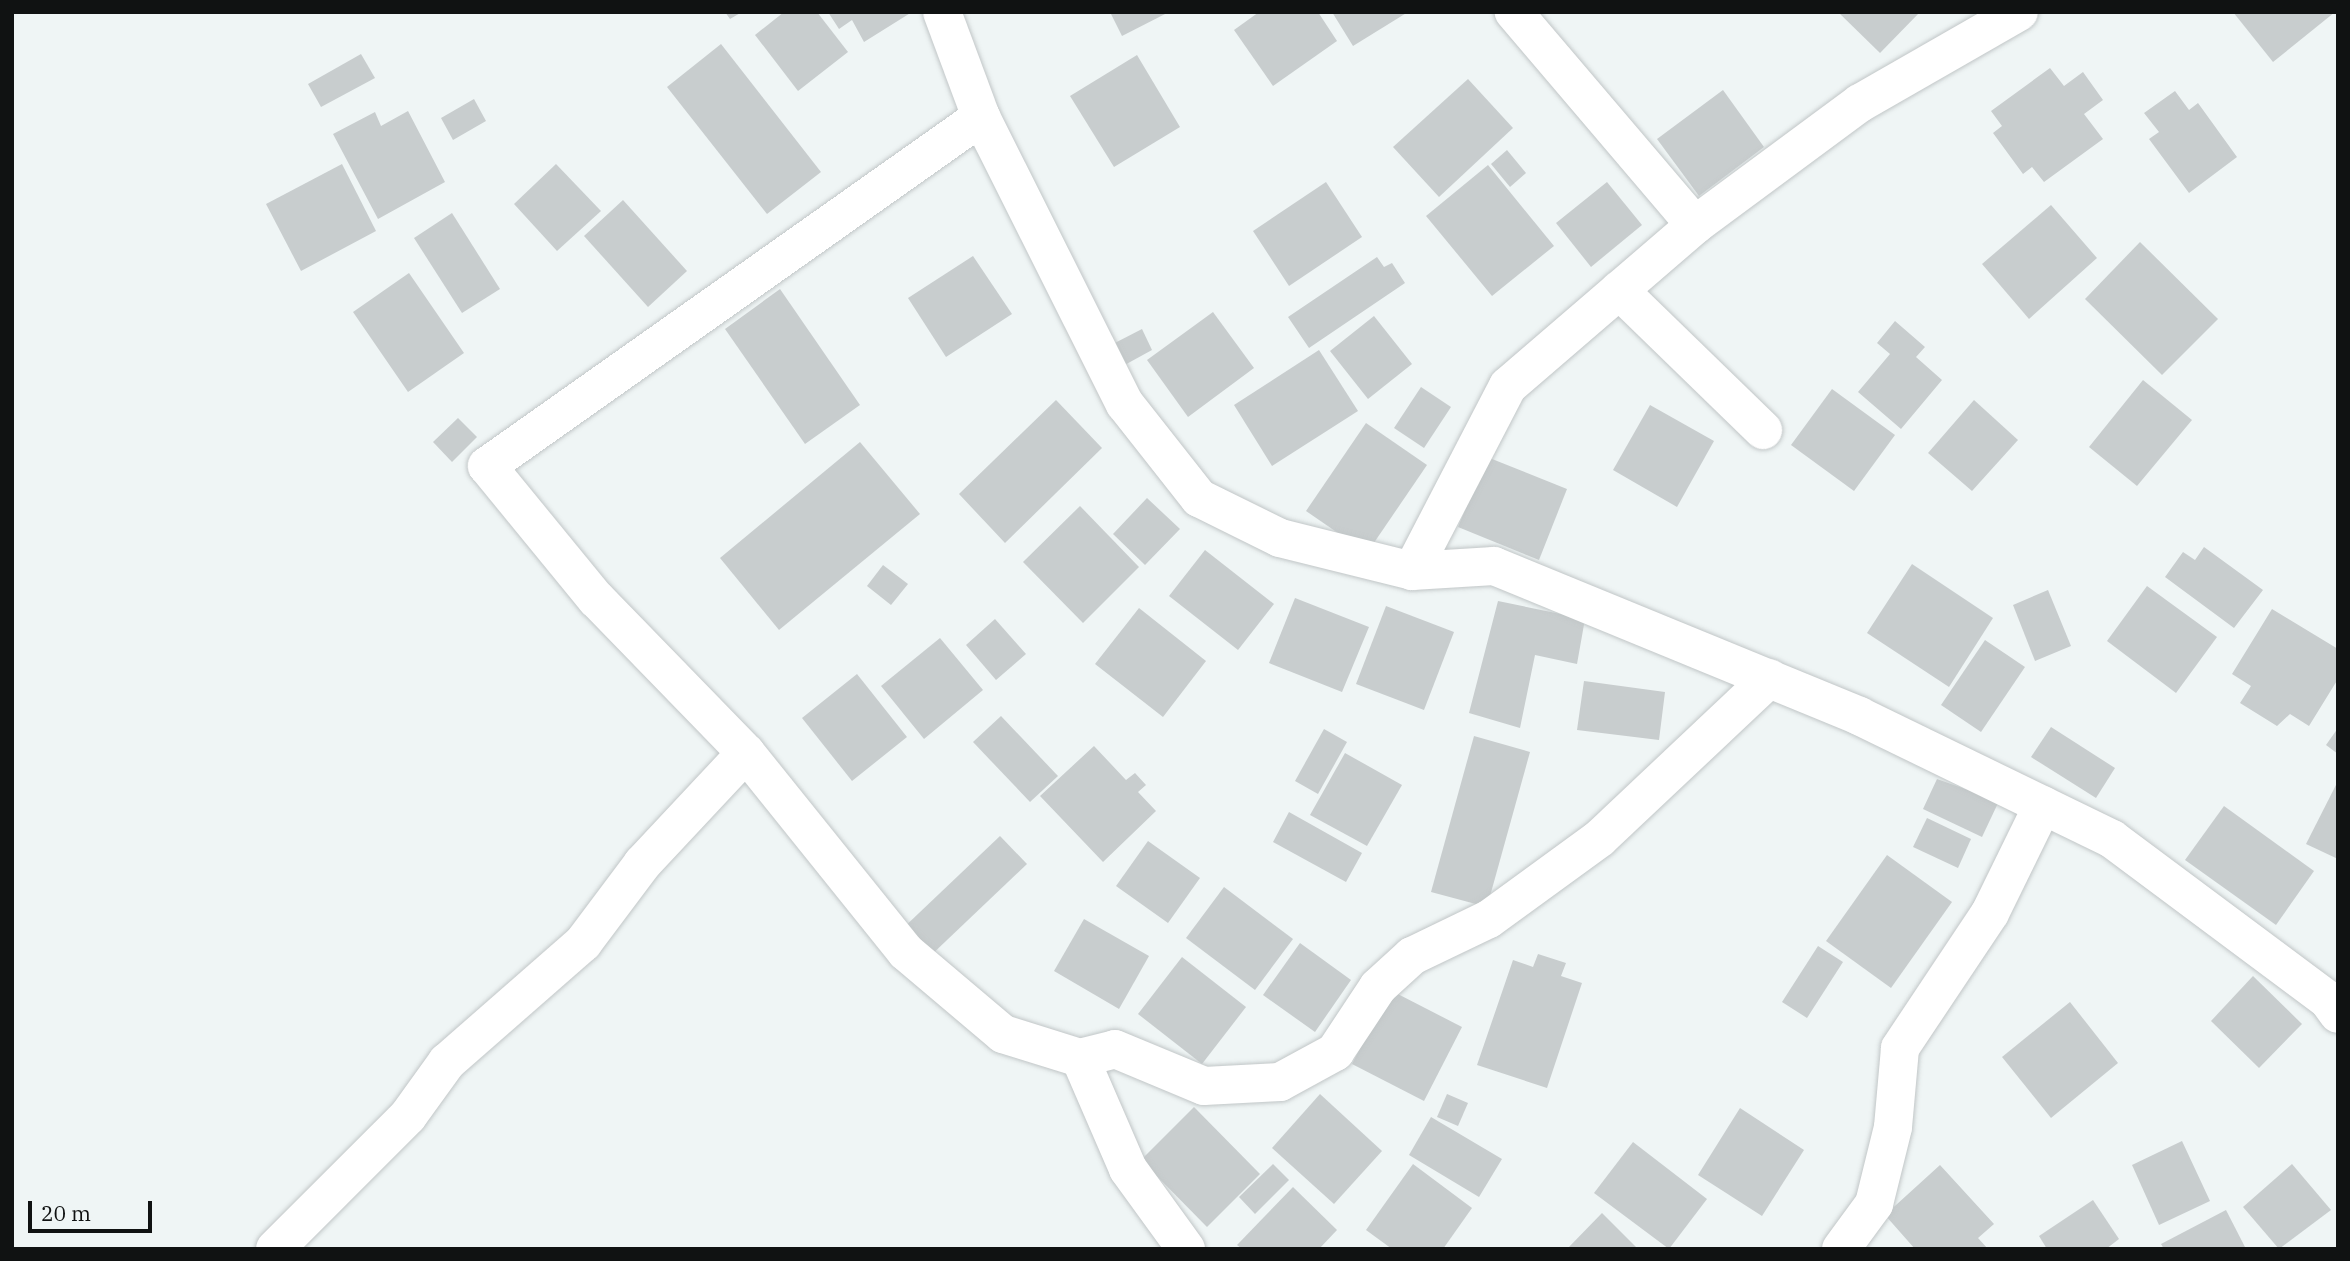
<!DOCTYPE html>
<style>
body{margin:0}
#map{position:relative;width:2350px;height:1261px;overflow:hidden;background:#eff5f5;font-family:"IBM Plex Serif",serif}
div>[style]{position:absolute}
.building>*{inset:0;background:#c8cdce}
.roads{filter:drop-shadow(0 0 2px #c1c6c7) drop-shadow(0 0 2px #c1c6c7)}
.minor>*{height:38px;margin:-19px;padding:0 19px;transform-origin:19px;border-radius:19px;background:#fff}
span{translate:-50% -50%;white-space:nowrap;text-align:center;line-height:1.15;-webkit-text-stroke:7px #eff5f5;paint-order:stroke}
.frame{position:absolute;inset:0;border:14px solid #101212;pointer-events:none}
.scale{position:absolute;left:28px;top:1201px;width:124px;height:32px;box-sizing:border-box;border:4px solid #101212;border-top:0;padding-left:9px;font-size:21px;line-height:24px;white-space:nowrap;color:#101212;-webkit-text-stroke:5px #eff5f5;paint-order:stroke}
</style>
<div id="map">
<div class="building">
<div style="clip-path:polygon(725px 12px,742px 12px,730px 19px)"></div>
<div style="clip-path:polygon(784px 12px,817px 12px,848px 52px,798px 91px,755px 35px)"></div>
<div style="clip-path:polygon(828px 12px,912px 12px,864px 42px,852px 20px,839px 29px)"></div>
<div style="clip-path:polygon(1110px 12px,1169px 12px,1122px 36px)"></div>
<div style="clip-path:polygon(1259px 12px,1318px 12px,1337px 41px,1273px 86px,1234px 30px)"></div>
<div style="clip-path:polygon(1332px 12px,1408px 12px,1353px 46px)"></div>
<div style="clip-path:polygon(1838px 12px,1920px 12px,1880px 53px)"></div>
<div style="clip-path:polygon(2233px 12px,2335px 12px,2273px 62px)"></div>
<div style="clip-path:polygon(721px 44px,821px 172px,767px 214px,667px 87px)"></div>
<div style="clip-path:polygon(361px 54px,375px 78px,321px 107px,308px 84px)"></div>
<div style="clip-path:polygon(1137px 55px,1180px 127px,1114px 167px,1070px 96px)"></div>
<div style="clip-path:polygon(2050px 68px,2064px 86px,2083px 72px,2103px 100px,2084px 114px,2103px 139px,2044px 182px,2032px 167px,2023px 174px,1993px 133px,2002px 126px,1991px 111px)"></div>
<div style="clip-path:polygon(1468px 79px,1513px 128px,1439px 197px,1393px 147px)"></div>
<div style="clip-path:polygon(1723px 90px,1764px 147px,1699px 196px,1657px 139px)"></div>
<div style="clip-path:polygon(2175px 91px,2189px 110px,2198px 103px,2237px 157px,2189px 193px,2149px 139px,2159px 132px,2144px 113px)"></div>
<div style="clip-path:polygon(474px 99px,486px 121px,453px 140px,441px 118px)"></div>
<div style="clip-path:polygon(408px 111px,445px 182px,378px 219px,333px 134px,375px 112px,381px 126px)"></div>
<div style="clip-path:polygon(1507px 150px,1526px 173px,1510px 187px,1491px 164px)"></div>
<div style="clip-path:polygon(342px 164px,376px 231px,301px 271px,266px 204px)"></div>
<div style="clip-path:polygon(556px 164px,601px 211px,557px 251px,514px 204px)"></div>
<div style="clip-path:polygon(1488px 165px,1554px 246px,1492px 296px,1426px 216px)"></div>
<div style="clip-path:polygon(1326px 182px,1362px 237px,1289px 286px,1253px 231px)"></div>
<div style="clip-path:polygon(1607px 182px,1642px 225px,1591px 267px,1556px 223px)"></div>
<div style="clip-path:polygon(623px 200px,687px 271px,648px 307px,584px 236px)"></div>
<div style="clip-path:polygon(2051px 205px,2097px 258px,2029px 319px,1982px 264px)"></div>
<div style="clip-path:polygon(452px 213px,500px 289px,462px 313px,414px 238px)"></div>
<div style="clip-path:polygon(2140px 242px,2218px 319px,2162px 375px,2085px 299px)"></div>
<div style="clip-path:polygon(973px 256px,1012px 314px,946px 357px,908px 298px)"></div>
<div style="clip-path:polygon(1377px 257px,1384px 267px,1392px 263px,1405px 283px,1309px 348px,1288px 317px)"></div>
<div style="clip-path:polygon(409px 273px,464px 353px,408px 392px,353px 312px)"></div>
<div style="clip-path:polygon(780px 289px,860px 405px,805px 444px,725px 329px)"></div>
<div style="clip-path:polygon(1213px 312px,1254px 368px,1188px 417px,1147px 360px)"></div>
<div style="clip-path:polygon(1374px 316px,1412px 364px,1368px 399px,1330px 351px)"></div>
<div style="clip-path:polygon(1895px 321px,1925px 347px,1916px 357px,1942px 380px,1901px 429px,1858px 392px,1890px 354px,1877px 343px)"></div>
<div style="clip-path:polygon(1142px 329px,1152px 350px,1121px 367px,1109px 346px)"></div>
<div style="clip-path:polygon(1319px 350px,1358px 411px,1272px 466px,1234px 405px)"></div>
<div style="clip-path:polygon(2143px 380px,2192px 420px,2137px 486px,2089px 447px)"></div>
<div style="clip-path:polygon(1421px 387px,1451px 407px,1424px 448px,1394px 428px)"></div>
<div style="clip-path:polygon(1832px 389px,1895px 435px,1854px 491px,1791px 445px)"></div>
<div style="clip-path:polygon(1056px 400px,1102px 448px,1005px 543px,959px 494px)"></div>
<div style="clip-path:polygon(1974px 400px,2018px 440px,1972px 491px,1928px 453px)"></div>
<div style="clip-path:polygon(1650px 405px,1714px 441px,1677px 507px,1613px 470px)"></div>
<div style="clip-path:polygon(458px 418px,477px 437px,452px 462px,433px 442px)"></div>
<div style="clip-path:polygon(1366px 423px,1427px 465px,1367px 553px,1306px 511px)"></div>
<div style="clip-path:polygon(860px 442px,920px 514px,779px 630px,720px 558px)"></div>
<div style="clip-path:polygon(1487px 457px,1567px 489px,1539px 560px,1458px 527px)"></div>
<div style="clip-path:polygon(1147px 498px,1180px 529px,1145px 565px,1113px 534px)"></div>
<div style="clip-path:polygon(1080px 506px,1139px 567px,1083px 623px,1023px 562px)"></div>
<div style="clip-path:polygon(2204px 547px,2263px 590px,2234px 628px,2165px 577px,2183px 552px,2195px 560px)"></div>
<div style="clip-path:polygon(1205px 550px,1274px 604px,1238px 650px,1169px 596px)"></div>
<div style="clip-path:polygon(1912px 564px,1993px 618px,1949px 687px,1867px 633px)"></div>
<div style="clip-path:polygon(883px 565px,908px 584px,891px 605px,867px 586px)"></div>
<div style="clip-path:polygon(2147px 586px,2217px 637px,2176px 693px,2107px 641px)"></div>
<div style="clip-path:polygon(2048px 590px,2071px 646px,2035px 661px,2013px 605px)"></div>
<div style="clip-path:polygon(1295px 598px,1369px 627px,1342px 692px,1269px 663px)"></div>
<div style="clip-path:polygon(1498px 601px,1585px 619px,1577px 664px,1535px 655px,1520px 728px,1469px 713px)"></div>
<div style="clip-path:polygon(1386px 606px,1454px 632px,1424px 710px,1356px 684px)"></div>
<div style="clip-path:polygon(1139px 608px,1206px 661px,1163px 717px,1095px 664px)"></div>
<div style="clip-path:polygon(2272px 609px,2338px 649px,2338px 679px,2309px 726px,2290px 714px,2277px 726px,2240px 703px,2251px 686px,2232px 674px)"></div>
<div style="clip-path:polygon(995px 619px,1026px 654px,996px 680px,966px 645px)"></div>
<div style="clip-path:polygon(940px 638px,983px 690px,924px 739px,881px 686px)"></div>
<div style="clip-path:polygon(1985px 640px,2025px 667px,1981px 732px,1941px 705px)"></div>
<div style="clip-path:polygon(857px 674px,907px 737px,852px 781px,802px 718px)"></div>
<div style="clip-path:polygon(1584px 681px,1665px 692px,1659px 740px,1577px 730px)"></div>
<div style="clip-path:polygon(1001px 716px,1058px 776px,1030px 802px,973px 742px)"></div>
<div style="clip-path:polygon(2051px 727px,2115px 768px,2096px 798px,2031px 757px)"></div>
<div style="clip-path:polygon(2338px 728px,2338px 754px,2326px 745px)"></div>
<div style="clip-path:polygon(1324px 729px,1347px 742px,1318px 794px,1295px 781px)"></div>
<div style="clip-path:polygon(1474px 736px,1530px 752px,1487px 907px,1431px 892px)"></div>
<div style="clip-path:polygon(1094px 746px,1126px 780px,1135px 773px,1146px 785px,1138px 792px,1156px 811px,1103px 862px,1040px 796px)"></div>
<div style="clip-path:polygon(1345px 753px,1402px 785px,1367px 846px,1310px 815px)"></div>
<div style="clip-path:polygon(1937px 779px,1999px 801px,1982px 837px,1923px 809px)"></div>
<div style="clip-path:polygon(2338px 781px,2338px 859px,2306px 844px)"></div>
<div style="clip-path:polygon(2224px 806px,2314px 871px,2276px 925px,2185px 860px)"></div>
<div style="clip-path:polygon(1289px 812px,1362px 853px,1346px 882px,1273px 842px)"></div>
<div style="clip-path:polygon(1927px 818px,1971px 839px,1958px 868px,1913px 847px)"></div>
<div style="clip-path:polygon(1000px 836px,1027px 864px,926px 960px,899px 932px)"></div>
<div style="clip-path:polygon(1148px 841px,1200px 878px,1168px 923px,1116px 886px)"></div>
<div style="clip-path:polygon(1887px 855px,1952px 902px,1891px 988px,1826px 941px)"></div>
<div style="clip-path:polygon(1224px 887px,1293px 939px,1255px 990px,1186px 938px)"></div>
<div style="clip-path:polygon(1084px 919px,1149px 956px,1119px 1009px,1054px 971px)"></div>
<div style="clip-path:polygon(1300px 943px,1351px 980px,1315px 1032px,1263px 995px)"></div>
<div style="clip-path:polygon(1818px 946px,1843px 962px,1807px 1018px,1782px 1002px)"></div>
<div style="clip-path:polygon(1538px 954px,1566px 963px,1561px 976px,1582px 983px,1547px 1088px,1477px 1065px,1513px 960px,1533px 967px)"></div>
<div style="clip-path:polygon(1182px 957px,1246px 1007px,1202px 1064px,1138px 1014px)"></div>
<div style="clip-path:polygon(2253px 976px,2302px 1024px,2259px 1068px,2211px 1021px)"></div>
<div style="clip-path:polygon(1390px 990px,1462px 1027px,1424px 1101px,1352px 1064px)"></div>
<div style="clip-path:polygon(2070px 1002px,2118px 1063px,2051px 1118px,2002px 1057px)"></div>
<div style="clip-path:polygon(1320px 1094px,1382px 1151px,1334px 1204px,1272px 1148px)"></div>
<div style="clip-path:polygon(1447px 1094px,1468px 1103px,1458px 1126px,1437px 1117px)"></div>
<div style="clip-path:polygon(1194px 1107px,1260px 1174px,1207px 1227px,1141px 1160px)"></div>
<div style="clip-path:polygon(1740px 1108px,1804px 1150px,1762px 1216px,1698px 1175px)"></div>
<div style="clip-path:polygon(1431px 1117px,1502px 1159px,1479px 1197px,1409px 1155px)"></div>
<div style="clip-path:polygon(2182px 1141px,2210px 1201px,2159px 1225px,2132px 1165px)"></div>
<div style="clip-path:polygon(1633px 1142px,1707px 1199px,1669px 1249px,1594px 1193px)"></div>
<div style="clip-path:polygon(1273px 1164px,1289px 1180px,1255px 1214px,1239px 1197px)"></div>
<div style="clip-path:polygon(1413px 1164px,1472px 1208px,1443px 1249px,1392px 1249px,1366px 1230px)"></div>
<div style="clip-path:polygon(2292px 1164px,2331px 1210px,2279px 1249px,2243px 1207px)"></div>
<div style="clip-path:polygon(1940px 1165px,1994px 1224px,1978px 1238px,1988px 1249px,1915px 1249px,1885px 1215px)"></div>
<div style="clip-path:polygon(1293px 1187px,1337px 1230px,1319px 1249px,1242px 1249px,1237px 1245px)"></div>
<div style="clip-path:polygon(2093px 1200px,2119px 1239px,2106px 1249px,2047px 1249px,2039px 1236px)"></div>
<div style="clip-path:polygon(2226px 1210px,2246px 1249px,2164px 1249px,2161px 1244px)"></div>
<div style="clip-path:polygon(1602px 1213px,1638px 1249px,1567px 1249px)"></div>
</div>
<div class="roads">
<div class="minor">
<div style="left:942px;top:12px;width:112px;rotate:69.6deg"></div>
<div style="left:981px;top:117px;width:321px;rotate:63.4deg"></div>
<div style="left:1125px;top:404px;width:120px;rotate:51.8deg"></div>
<div style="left:1199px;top:498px;width:90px;rotate:26.3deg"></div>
<div style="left:1280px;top:538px;width:136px;rotate:14deg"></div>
<div style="left:1412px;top:571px;width:82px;rotate:-3.5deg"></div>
<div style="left:1494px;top:566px;width:395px;rotate:22.3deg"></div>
<div style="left:1859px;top:716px;width:281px;rotate:25.9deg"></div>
<div style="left:2112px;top:839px;width:269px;rotate:36.7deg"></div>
<div style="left:2328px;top:1000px;width:17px;rotate:54deg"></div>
<div style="left:1695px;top:225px;width:205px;rotate:-36.5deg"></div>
<div style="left:1860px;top:103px;width:183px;rotate:-29.8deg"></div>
<div style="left:1619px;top:290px;width:201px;rotate:44.2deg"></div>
<div style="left:1412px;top:571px;width:208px;rotate:-62.6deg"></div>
<div style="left:1508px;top:386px;width:247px;rotate:-40.7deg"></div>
<div style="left:1695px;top:225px;width:280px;rotate:-130.4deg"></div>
<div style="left:746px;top:753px;width:255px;rotate:51.2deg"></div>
<div style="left:906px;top:952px;width:127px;rotate:40.2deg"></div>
<div style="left:1003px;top:1034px;width:81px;rotate:17.3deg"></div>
<div style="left:1080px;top:1058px;width:121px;rotate:66.6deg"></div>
<div style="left:1128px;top:1169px;width:99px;rotate:54.1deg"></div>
<div style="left:1080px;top:1058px;width:36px;rotate:-14deg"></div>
<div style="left:1115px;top:1049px;width:96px;rotate:22.6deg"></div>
<div style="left:1204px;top:1086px;width:76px;rotate:-3deg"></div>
<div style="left:1280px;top:1082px;width:63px;rotate:-28.6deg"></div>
<div style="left:1335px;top:1052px;width:78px;rotate:-56.5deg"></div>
<div style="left:1378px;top:987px;width:46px;rotate:-42.4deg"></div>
<div style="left:1412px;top:956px;width:85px;rotate:-25.7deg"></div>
<div style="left:1489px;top:919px;width:137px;rotate:-36.1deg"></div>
<div style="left:1600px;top:838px;width:233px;rotate:-43.3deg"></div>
<div style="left:275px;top:1249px;width:188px;rotate:-45deg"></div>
<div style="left:408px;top:1116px;width:67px;rotate:-54.2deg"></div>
<div style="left:447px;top:1062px;width:181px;rotate:-41.2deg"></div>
<div style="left:583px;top:943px;width:99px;rotate:-53.2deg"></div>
<div style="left:642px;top:864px;width:152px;rotate:-46.9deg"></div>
<div style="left:746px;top:753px;width:215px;rotate:-134.2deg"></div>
<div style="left:596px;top:599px;width:172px;rotate:-129.3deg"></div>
<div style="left:487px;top:466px;width:605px;rotate:-35.24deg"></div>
<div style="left:1841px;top:1249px;width:56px;rotate:-53.7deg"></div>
<div style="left:1874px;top:1204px;width:79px;rotate:-76.1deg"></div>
<div style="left:1893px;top:1127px;width:79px;rotate:-84.9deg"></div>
<div style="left:1900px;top:1048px;width:162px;rotate:-56.3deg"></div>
<div style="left:1990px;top:913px;width:120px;rotate:-63.9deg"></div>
</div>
</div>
<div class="frame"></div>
<div class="scale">20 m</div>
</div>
